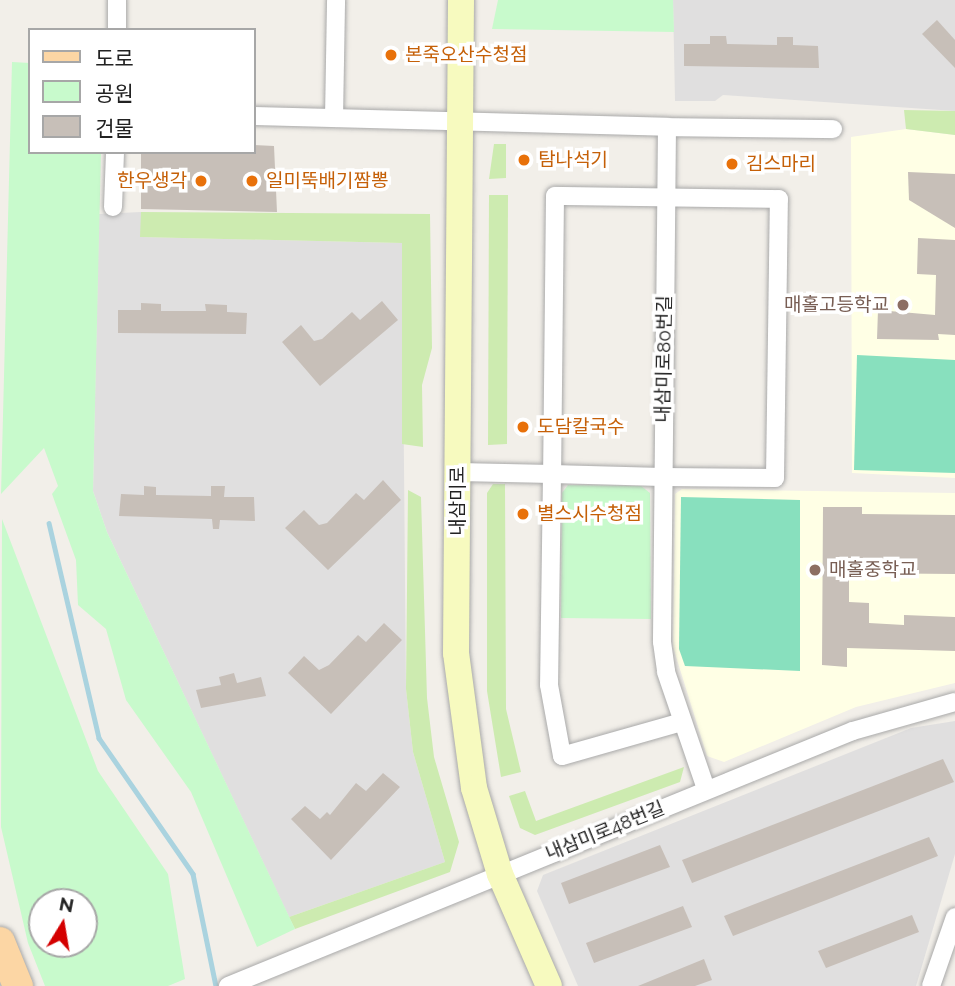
<!DOCTYPE html>
<meta charset="utf-8">
<style>
body{margin:0}
#map{position:relative;width:955px;height:986px;overflow:hidden;background:#f2efe9;font-family:Raleway,"Noto Sans KR",sans-serif}
div>[style]{position:absolute}
.residential>*{inset:0;background:#e0dfdf}
.education>*{inset:0;background:#ffffe5}
.grass>*{inset:0;background:#cdebb0}
.park>*{inset:0;background:#c8facc}
.pitch>*{inset:0;background:#88e0be}
.stream>*{height:4.5px;margin:-2.25px;padding:0 2.25px;transform-origin:2.25px;border-radius:2.25px;background:#aad3df}
.building>*{inset:0;background:#c7bfb8}
.roads{filter:drop-shadow(0 0 2px #a9a9a9) drop-shadow(0 0 2px #a9a9a9)}
.street>*{height:18px;margin:-9px;padding:0 9px;transform-origin:9px;border-radius:9px;background:#fff}
.secondary>*{height:26px;margin:-13px;padding:0 13px;transform-origin:13px;border-radius:13px;background:#f7fabf}
.primary>*{height:30px;margin:-15px;padding:0 15px;transform-origin:15px;border-radius:15px;background:#fcd6a4}
.dots>*{width:19px;height:19px;translate:-50% -50%;box-sizing:border-box;border:4px solid #fff;border-radius:50%}
span{translate:-50% -50%;white-space:nowrap;text-align:center;line-height:1.15;-webkit-text-stroke:7px #fff;paint-order:stroke}
.food-label{font-size:19px;color:#c56008}
.left{translate:0 -50%;text-align:left}
.right{translate:-100% -50%;text-align:right}
.education-label{font-size:19px;color:#785e54}
.street-label{font-size:19px;color:#222}
.legend{position:absolute;left:28px;top:28px;width:228px;height:126px;box-sizing:border-box;background:#fff;border:2px solid #a7a7a7;margin:0;padding:9px 12px;list-style:none;font-size:21px;color:#222}
.legend li{display:flex;align-items:center;gap:14px;height:35px}
.legend b{width:35px;border:2px solid #a7a7a7}
.north{position:absolute;left:28px;top:888px;width:70px;height:70px;box-sizing:border-box;background:#fff;border:2px solid #a7a7a7;border-radius:50%;rotate:11deg;font-size:19px;font-weight:700;line-height:28px;text-align:center;color:#222}
.north::after{content:'';display:block;margin:auto;width:24px;height:32px;background:#d40000;clip-path:polygon(50% 0,100% 100%,50% 72%,0 100%)}
</style>
<div id="map">
<div class="residential">
<div style="clip-path:polygon(673px 0,955px 0,955px 111px,723px 95px,715px 101px,675px 101px)"></div>
<div style="clip-path:polygon(141px 212px,141px 237px,402px 243px,406px 689px,413px 752px,445px 862px,289px 917px,107px 532px,93px 491px,99px 214px)"></div>
<div style="clip-path:polygon(955px 721px,955px 854px,916px 986px,578px 986px,537px 891px,543px 875px,911px 728px)"></div>
</div>
<div class="education">
<div style="clip-path:polygon(906px 129px,955px 135px,955px 478px,852px 473px,851px 137px)"></div>
<div style="clip-path:polygon(682px 489px,955px 493px,955px 683px,856px 707px,724px 762px,707px 756px,673px 647px,675px 494px)"></div>
</div>
<div class="grass">
<div style="clip-path:polygon(904px 110px,955px 111px,955px 135px,906px 129px)"></div>
<div style="clip-path:polygon(494px 144px,506px 144px,506px 178px,489px 179px)"></div>
<div style="clip-path:polygon(489px 195px,508px 195px,507px 444px,488px 445px)"></div>
<div style="clip-path:polygon(141px 212px,430px 214px,432px 348px,422px 385px,423px 447px,402px 444px,402px 243px,140px 237px)"></div>
<div style="clip-path:polygon(493px 484px,505px 484px,506px 709px,521px 772px,501px 777px,487px 691px,487px 493px)"></div>
<div style="clip-path:polygon(408px 490px,421px 497px,427px 698px,434px 757px,459px 842px,450px 872px,295px 929px,289px 917px,445px 862px,413px 752px,406px 689px)"></div>
<div style="clip-path:polygon(684px 767px,680px 782px,535px 835px,520px 828px,509px 796px,525px 791px,536px 821px)"></div>
</div>
<div class="park">
<div style="clip-path:polygon(498px 0,673px 0,674px 32px,492px 29px)"></div>
<div style="clip-path:polygon(12px 62px,30px 63px,30px 152px,101px 152px,93px 491px,107px 532px,295px 929px,257px 947px,191px 792px,126px 700px,106px 629px,78px 605px,76px 560px,52px 494px,58px 486px,44px 448px,1px 494px)"></div>
<div style="clip-path:polygon(568px 485px,641px 486px,650px 493px,651px 619px,561px 618px,562px 493px)"></div>
<div style="clip-path:polygon(evenodd,2px 519px,98px 771px,168px 874px,185px 979px,168px 986px,45px 986px,28px 943px,1px 827px,2px 519px,84px 902px,84px 944px,42px 944px,42px 902px,84px 902px)"></div>
</div>
<div class="pitch">
<div style="clip-path:polygon(857px 355px,955px 360px,955px 473px,854px 470px)"></div>
<div style="clip-path:polygon(681px 497px,800px 500px,800px 671px,685px 666px,679px 649px)"></div>
</div>
<div class="stream">
<div style="left:49px;top:523px;width:221px;rotate:76.9deg"></div>
<div style="left:99px;top:738px;width:165px;rotate:55.3deg"></div>
<div style="left:193px;top:874px;width:114px;rotate:78.4deg"></div>
</div>
<div class="building">
<div style="clip-path:polygon(937px 20px,955px 40px,955px 68px,922px 34px)"></div>
<div style="clip-path:polygon(710px 36px,726px 36px,727px 44px,777px 45px,777px 37px,793px 37px,793px 45px,818px 46px,819px 68px,684px 66px,684px 44px,710px 44px)"></div>
<div style="clip-path:polygon(254px 145px,274px 146px,277px 212px,141px 209px,141px 152px,254px 152px)"></div>
<div style="clip-path:polygon(908px 172px,955px 174px,955px 228px,909px 200px)"></div>
<div style="clip-path:polygon(918px 238px,955px 240px,955px 335px,938px 334px,939px 340px,877px 339px,878px 310px,935px 315px,936px 275px,917px 274px)"></div>
<div style="clip-path:polygon(382px 301px,398px 320px,320px 386px,282px 342px,301px 325px,314px 341px,322px 339px,352px 312px,360px 320px)"></div>
<div style="clip-path:polygon(141px 303px,161px 304px,161px 311px,206px 311px,205px 304px,227px 305px,227px 312px,247px 313px,246px 334px,118px 333px,118px 310px,141px 310px)"></div>
<div style="clip-path:polygon(383px 480px,401px 500px,328px 570px,285px 528px,304px 510px,319px 525px,327px 523px,356px 493px,364px 500px)"></div>
<div style="clip-path:polygon(144px 486px,156px 487px,156px 495px,211px 496px,211px 486px,225px 486px,224px 497px,254px 497px,255px 521px,220px 520px,219px 529px,213px 529px,212px 519px,119px 516px,121px 494px,144px 495px)"></div>
<div style="clip-path:polygon(823px 507px,862px 507px,862px 514px,955px 515px,955px 574px,849px 573px,849px 602px,869px 603px,869px 623px,904px 625px,904px 615px,955px 617px,955px 651px,847px 648px,847px 667px,822px 665px)"></div>
<div style="clip-path:polygon(384px 623px,402px 640px,331px 714px,288px 673px,304px 656px,319px 670px,329px 665px,358px 635px,366px 642px)"></div>
<div style="clip-path:polygon(234px 673px,237px 683px,261px 677px,266px 696px,201px 708px,196px 690px,221px 685px,219px 677px)"></div>
<div style="clip-path:polygon(943px 759px,954px 782px,692px 883px,682px 860px)"></div>
<div style="clip-path:polygon(383px 773px,400px 787px,331px 860px,291px 819px,305px 806px,320px 819px,327px 812px,330px 815px,356px 783px,366px 791px)"></div>
<div style="clip-path:polygon(929px 837px,938px 856px,829px 899px,733px 936px,724px 916px)"></div>
<div style="clip-path:polygon(660px 845px,670px 867px,569px 904px,561px 883px)"></div>
<div style="clip-path:polygon(683px 906px,692px 927px,594px 963px,586px 943px)"></div>
<div style="clip-path:polygon(912px 915px,919px 932px,826px 968px,818px 951px)"></div>
<div style="clip-path:polygon(704px 959px,712px 980px,695px 986px,638px 986px)"></div>
</div>
<div class="roads">
<div class="street">
<div style="left:117px;top:30px;width:30px;rotate:-90deg"></div>
<div style="left:254px;top:116px;width:413px;rotate:1.5deg"></div>
<div style="left:667px;top:127px;width:515px;rotate:90.56deg"></div>
<div style="left:662px;top:642px;width:30px;rotate:82deg"></div>
<div style="left:666px;top:672px;width:124px;rotate:71.1deg"></div>
<div style="left:334px;top:118px;width:118px;rotate:-89deg"></div>
<div style="left:667px;top:127px;width:166px;rotate:0.7deg"></div>
<div style="left:113px;top:207px;width:55px;rotate:-87.9deg"></div>
<div style="left:458px;top:472px;width:94px;rotate:1.2deg"></div>
<div style="left:552px;top:474px;width:110px;rotate:1.6deg"></div>
<div style="left:662px;top:477px;width:113px;rotate:0.5deg"></div>
<div style="left:775px;top:478px;width:279px;rotate:-89.2deg"></div>
<div style="left:779px;top:199px;width:224px;rotate:-179.2deg"></div>
<div style="left:555px;top:196px;width:278px;rotate:90.6deg"></div>
<div style="left:552px;top:474px;width:211px;rotate:90.8deg"></div>
<div style="left:549px;top:685px;width:72px;rotate:79.6deg"></div>
<div style="left:562px;top:756px;width:125px;rotate:-15.8deg"></div>
<div style="left:228px;top:986px;width:675px;rotate:-22.2deg"></div>
<div style="left:853px;top:731px;width:106px;rotate:-15.9deg"></div>
<div style="left:931px;top:986px;width:73px;rotate:-70.8deg"></div>
</div>
<div class="secondary">
<div style="left:461px;top:0;width:653px;rotate:90.44deg"></div>
<div style="left:456px;top:653px;width:136px;rotate:82.4deg"></div>
<div style="left:474px;top:788px;width:90px;rotate:73.2deg"></div>
<div style="left:500px;top:874px;width:122px;rotate:66.4deg"></div>
</div>
<div class="primary">
<div style="left:0;top:942px;width:48px;rotate:67.8deg"></div>
</div>
</div>
<div class="dots">
<div style="left:391px;top:55px;background:#e8710a"></div>
<div style="left:524px;top:160px;background:#e8710a"></div>
<div style="left:732px;top:164px;background:#e8710a"></div>
<div style="left:201px;top:181px;background:#e8710a"></div>
<div style="left:252px;top:181px;background:#e8710a"></div>
<div style="left:903px;top:305px;background:#8d6e63"></div>
<div style="left:523px;top:427px;background:#e8710a"></div>
<div style="left:523px;top:514px;background:#e8710a"></div>
<div style="left:815px;top:570px;background:#8d6e63"></div>
</div>
<div class="food-label">
<span class="left" style="left:405px;top:55px">본죽오산수청점</span>
<span class="left" style="left:538px;top:160px">탐나석기</span>
<span class="left" style="left:746px;top:164px">김스마리</span>
<span class="right" style="left:187px;top:181px">한우생각</span>
<span class="left" style="left:266px;top:181px">일미뚝배기짬뽕</span>
<span class="left" style="left:537px;top:427px">도담칼국수</span>
<span class="left" style="left:537px;top:514px">별스시수청점</span>
</div>
<div class="education-label">
<span class="right" style="left:889px;top:305px">매홀고등학교</span>
<span class="left" style="left:829px;top:570px">매홀중학교</span>
</div>
<div class="street-label">
<span style="left:664px;top:359px;rotate:-89deg">내삼미로80번길</span>
<span style="left:458px;top:501px;rotate:-90deg">내삼미로</span>
<span style="left:605px;top:831px;rotate:-22deg">내삼미로48번길</span>
</div>
<ul class="legend">
<li><b style="height:9px;background:#fcd6a4"></b>도로</li>
<li><b style="height:19px;background:#c8facc"></b>공원</li>
<li><b style="height:19px;background:#c7bfb8"></b>건물</li>
</ul>
<div class="north">N</div>
</div>
